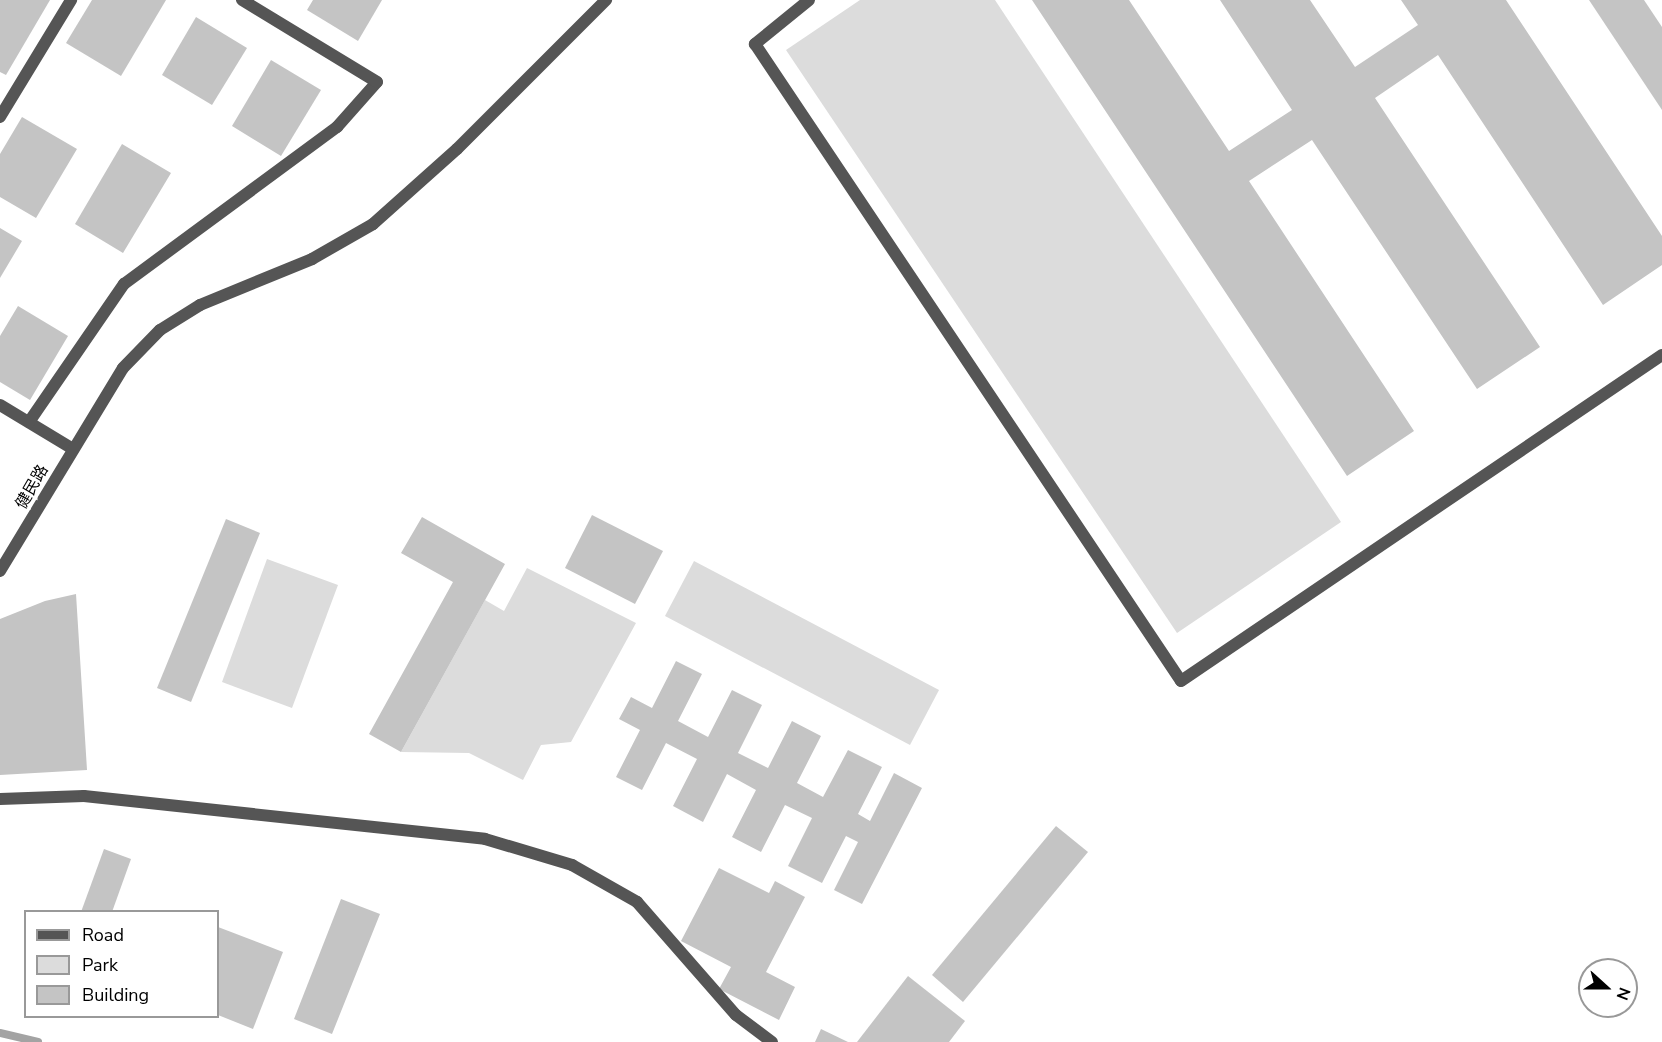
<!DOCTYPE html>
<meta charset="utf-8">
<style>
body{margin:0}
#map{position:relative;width:1662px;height:1042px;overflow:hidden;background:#fff;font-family:"Nunito Sans","Noto Sans SC",sans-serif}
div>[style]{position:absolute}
.green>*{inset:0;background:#dcdcdc}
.stream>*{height:8px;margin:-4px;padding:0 4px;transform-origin:4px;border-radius:4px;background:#a3a3a3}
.building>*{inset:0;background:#c4c4c4}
.service>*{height:12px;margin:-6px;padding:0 6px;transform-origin:6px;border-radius:6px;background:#555}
.minor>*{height:12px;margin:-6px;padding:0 6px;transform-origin:6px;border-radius:6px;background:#555}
.tertiary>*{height:12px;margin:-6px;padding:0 6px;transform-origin:6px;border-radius:6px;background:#555}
span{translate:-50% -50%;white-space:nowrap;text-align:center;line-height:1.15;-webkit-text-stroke:6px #fff;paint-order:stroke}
.street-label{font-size:16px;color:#000}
.legend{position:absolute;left:24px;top:910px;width:195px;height:108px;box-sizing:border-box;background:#fff;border:2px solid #999;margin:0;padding:8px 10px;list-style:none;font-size:18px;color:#000}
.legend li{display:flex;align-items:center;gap:12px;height:30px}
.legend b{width:30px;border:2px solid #999}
.north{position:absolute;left:1578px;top:958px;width:60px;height:60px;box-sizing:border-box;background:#fff;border:2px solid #999;border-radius:50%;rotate:111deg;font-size:16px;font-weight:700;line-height:24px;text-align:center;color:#000}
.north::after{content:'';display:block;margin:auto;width:21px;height:27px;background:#000;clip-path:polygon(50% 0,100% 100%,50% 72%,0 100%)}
</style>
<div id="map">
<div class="green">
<div style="clip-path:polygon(860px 0,995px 0,1341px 522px,1177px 633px,786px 50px)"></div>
<div style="clip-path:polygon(267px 559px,338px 585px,292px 708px,222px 682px)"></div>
<div style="clip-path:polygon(694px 561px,939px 690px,910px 745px,665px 616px)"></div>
<div style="clip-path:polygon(527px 568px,636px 623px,571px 742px,541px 745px,523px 780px,469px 753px,401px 752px,485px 600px,504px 611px)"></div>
</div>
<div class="stream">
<div style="left:0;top:1033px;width:39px;rotate:13deg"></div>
</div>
<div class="building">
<div style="clip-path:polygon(0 0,50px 0,6px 75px,0 72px)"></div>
<div style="clip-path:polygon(92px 0,166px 0,121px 76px,66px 43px)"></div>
<div style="clip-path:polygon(313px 0,382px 0,358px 41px,307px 10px)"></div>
<div style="clip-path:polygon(1032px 0,1129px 0,1229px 151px,1292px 110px,1220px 0,1310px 0,1355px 67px,1418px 25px,1401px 0,1506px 0,1662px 236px,1662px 265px,1603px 305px,1438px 55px,1375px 98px,1540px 347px,1477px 389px,1312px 140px,1249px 181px,1414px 431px,1347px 476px)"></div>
<div style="clip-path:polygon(1589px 0,1644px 0,1662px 27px,1662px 110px)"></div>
<div style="clip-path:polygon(196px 17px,247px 48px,212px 105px,162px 75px)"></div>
<div style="clip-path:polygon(271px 60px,321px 90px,281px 156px,232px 126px)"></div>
<div style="clip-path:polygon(22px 117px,77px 149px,36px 218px,0 197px,0 154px)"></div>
<div style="clip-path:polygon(122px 144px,171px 173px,123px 253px,75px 224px)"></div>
<div style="clip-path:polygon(0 228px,22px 241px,0 278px)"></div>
<div style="clip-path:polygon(18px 306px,68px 336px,30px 400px,0 382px,0 336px)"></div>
<div style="clip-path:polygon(592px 515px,663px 551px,635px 604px,565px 568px)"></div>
<div style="clip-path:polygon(422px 517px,505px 564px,401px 752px,369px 734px,453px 582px,401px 553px)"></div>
<div style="clip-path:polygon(226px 519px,260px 533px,191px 702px,157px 688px)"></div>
<div style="clip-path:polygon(76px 594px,87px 770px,0 775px,0 619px,45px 601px)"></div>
<div style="clip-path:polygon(676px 661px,702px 674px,678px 721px,708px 737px,732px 690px,762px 705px,738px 753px,768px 768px,792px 721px,821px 736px,797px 783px,823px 797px,848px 750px,882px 767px,858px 814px,870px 821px,894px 773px,922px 788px,862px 904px,834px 890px,858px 842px,846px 836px,822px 883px,788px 866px,812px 818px,785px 805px,761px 852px,732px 837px,756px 790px,727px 774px,703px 822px,673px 806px,697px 759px,666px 743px,642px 790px,616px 777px,640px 730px,619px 719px,631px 697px,652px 708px)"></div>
<div style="clip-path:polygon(1056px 826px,1088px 852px,963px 1002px,932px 975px)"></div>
<div style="clip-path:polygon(104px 849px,131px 859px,112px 912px,81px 912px)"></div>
<div style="clip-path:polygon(719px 868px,769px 893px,775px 881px,805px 897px,766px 972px,795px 987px,779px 1020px,719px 989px,731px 967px,681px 941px)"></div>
<div style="clip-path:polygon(341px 899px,380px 914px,332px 1034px,294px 1019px)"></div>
<div style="clip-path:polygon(218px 927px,283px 952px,253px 1029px,218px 1015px)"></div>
<div style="clip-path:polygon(908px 976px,965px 1021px,949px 1042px,857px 1042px)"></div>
<div style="clip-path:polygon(821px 1029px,848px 1042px,815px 1042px)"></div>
</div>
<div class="service">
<div style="left:809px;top:0;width:70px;rotate:140.8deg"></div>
<div style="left:755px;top:44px;width:766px;rotate:56.23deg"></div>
<div style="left:1181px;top:681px;width:581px;rotate:-34.13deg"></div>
<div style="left:0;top:117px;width:137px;rotate:-58.7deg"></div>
</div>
<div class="minor">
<div style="left:0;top:405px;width:85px;rotate:31.1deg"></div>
<div style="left:29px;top:422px;width:168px;rotate:-55.5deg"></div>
<div style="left:124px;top:284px;width:265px;rotate:-36.4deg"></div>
<div style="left:337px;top:127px;width:60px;rotate:-48.4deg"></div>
<div style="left:377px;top:82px;width:158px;rotate:-148.7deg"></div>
<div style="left:0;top:799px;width:84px;rotate:-2deg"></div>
<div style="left:84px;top:796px;width:403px;rotate:6.1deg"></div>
<div style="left:485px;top:839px;width:91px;rotate:16.6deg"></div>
<div style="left:572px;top:865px;width:75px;rotate:29.6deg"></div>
<div style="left:637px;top:902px;width:150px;rotate:48.8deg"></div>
<div style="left:736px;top:1015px;width:45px;rotate:36.9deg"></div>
</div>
<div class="tertiary">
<div style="left:0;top:571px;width:237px;rotate:-58.8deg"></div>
<div style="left:123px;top:368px;width:53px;rotate:-45.8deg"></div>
<div style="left:160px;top:330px;width:47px;rotate:-32deg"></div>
<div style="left:200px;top:305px;width:121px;rotate:-22.3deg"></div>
<div style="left:312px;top:259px;width:70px;rotate:-29.8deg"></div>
<div style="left:373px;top:224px;width:113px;rotate:-41.8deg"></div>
<div style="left:457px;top:149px;width:211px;rotate:-45deg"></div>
</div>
<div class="street-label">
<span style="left:32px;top:487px;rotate:-60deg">健民路</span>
</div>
<ul class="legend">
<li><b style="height:8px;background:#555"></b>Road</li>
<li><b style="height:16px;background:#dcdcdc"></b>Park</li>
<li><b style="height:16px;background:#c4c4c4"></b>Building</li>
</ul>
<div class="north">N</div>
</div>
